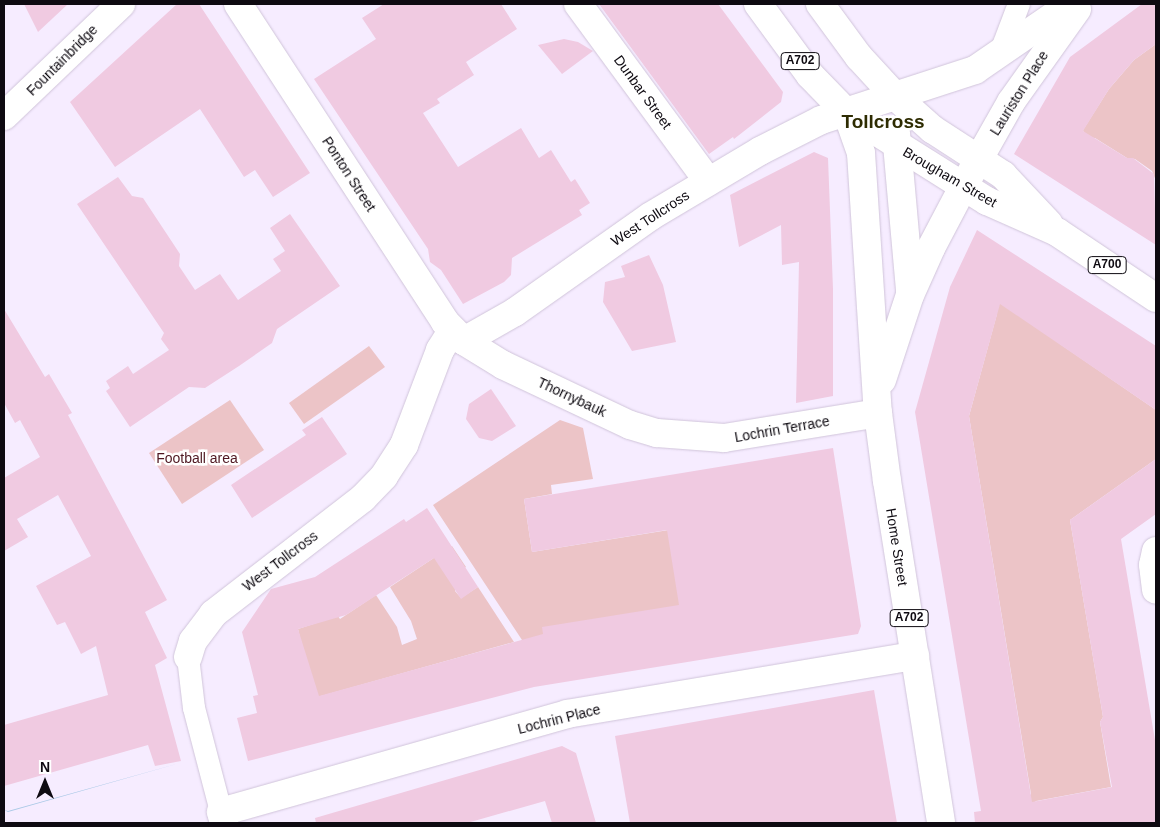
<!DOCTYPE html>
<style>
body{margin:0}
#map{position:relative;width:1160px;height:827px;overflow:hidden;background:#f6ecff;font-family:Arial,sans-serif}
div>[style]{position:absolute}
.green>*{inset:0;background:#ecc4c7}
.water>*{inset:0;background:#aac9e6}
.building>*{inset:0;background:#f0cae1}
.roads{filter:drop-shadow(0 0 1px #d0c4da) drop-shadow(0 0 1px #d0c4da)}
.pedestrian>*{height:22px;margin:-11px;padding:0 11px;transform-origin:11px;border-radius:11px;background:#fff}
.minor>*{height:28px;margin:-14px;padding:0 14px;transform-origin:14px;border-radius:14px;background:#fff}
.tertiary>*{height:28px;margin:-14px;padding:0 14px;transform-origin:14px;border-radius:14px;background:#fff}
.primary>*{height:28px;margin:-14px;padding:0 14px;transform-origin:14px;border-radius:14px;background:#fff}
span{translate:-50% -50%;white-space:nowrap;text-align:center;line-height:1.15;-webkit-text-stroke:5px #fff;paint-order:stroke}
.shield-label span{padding:1px 4px;background:#fff;border:1px solid;border-radius:4px;-webkit-text-stroke-width:0}
.shield-label{font-size:12px;color:#0e0a11;font-weight:700}
.street-label{font-size:14px;color:#0e0a11}
.park-label{font-size:14px;color:#4e1721}
.district-label{font-size:19px;color:#2e2c02;font-weight:700}
.frame{position:absolute;inset:0;border:5px solid #0e0a11;pointer-events:none}
.north{position:absolute;left:20px;top:757px;width:50px;height:50px;-webkit-text-stroke:4px #fff;paint-order:stroke;rotate:0deg;font-size:14px;font-weight:700;line-height:20px;text-align:center;color:#0e0a11}
.north::after{content:'';display:block;margin:auto;width:18px;height:22px;background:#0e0a11;clip-path:polygon(50% 0,100% 100%,50% 72%,0 100%)}
</style>
<div id="map">
<div class="green">
<div style="clip-path:polygon(1156px 44px,1156px 181px,1152px 171px,1135px 159px,1127px 158px,1095px 138px,1085px 137px,1083px 130px,1109px 89px,1134px 60px)"></div>
<div style="clip-path:polygon(1003px 298px,1060px 344px,1156px 410px,1156px 459px,1070px 520px,1103px 717px,1100px 722px,1111px 787px,1036px 801px,1032px 805px,1026px 800px,1031px 794px,969px 416px,997px 314px,992px 303px)"></div>
<div style="clip-path:polygon(369px 346px,385px 367px,304px 424px,289px 403px)"></div>
<div style="clip-path:polygon(230px 400px,264px 450px,182px 504px,149px 453px)"></div>
<div style="clip-path:polygon(560px 420px,583px 428px,593px 479px,551px 485px,552px 494px,524px 499px,532px 552px,675px 529px,685px 604px,551px 684px,433px 505px)"></div>
<div style="clip-path:polygon(452px 546px,466px 567px,458px 572px,455px 591px,461px 598px,478px 587px,514px 642px,314px 698px,298px 629px,338px 616px,340px 619px,376px 595px,397px 627px,402px 645px,417px 639px,411px 621px,390px 587px)"></div>
</div>
<div class="water">
<div style="clip-path:polygon(180px 763px,8px 812px,4px 810px,8px 811px)"></div>
</div>
<div class="building">
<div style="clip-path:polygon(24px 4px,68px 4px,38px 32px)"></div>
<div style="clip-path:polygon(177px 4px,199px 4px,310px 173px,273px 197px,255px 170px,244px 177px,200px 109px,115px 167px,70px 102px)"></div>
<div style="clip-path:polygon(384px 4px,501px 4px,517px 29px,466px 62px,474px 75px,437px 99px,440px 103px,423px 113px,458px 167px,521px 128px,539px 158px,551px 150px,571px 182px,575px 179px,590px 203px,579px 210px,582px 215px,512px 258px,511px 275px,504px 282px,463px 304px,441px 270px,430px 262px,428px 249px,314px 79px,376px 39px,362px 18px)"></div>
<div style="clip-path:polygon(599px 4px,718px 4px,783px 92px,781px 102px,734px 139px,733px 137px,709px 154px)"></div>
<div style="clip-path:polygon(1142px 4px,1156px 4px,1156px 44px,1134px 60px,1109px 89px,1083px 131px,1127px 158px,1133px 158px,1154px 174px,1156px 245px,1014px 154px,1070px 57px)"></div>
<div style="clip-path:polygon(564px 39px,578px 42px,593px 51px,562px 74px,538px 45px)"></div>
<div style="clip-path:polygon(814px 152px,828px 158px,833px 289px,833px 396px,796px 403px,799px 262px,782px 265px,781px 225px,739px 247px,730px 195px)"></div>
<div style="clip-path:polygon(118px 177px,132px 196px,143px 198px,180px 254px,179px 266px,195px 290px,220px 274px,238px 300px,281px 271px,273px 259px,285px 251px,270px 228px,290px 214px,340px 286px,277px 329px,272px 343px,239px 366px,205px 388px,189px 387px,130px 427px,106px 391px,110px 388px,106px 381px,128px 366px,133px 374px,169px 350px,161px 339px,164px 333px,77px 204px)"></div>
<div style="clip-path:polygon(977px 230px,1156px 346px,1156px 410px,1000px 304px,969px 416px,1032px 802px,1112px 787px,1100px 722px,1103px 717px,1070px 520px,1156px 459px,1156px 514px,1121px 539px,1156px 746px,1156px 823px,975px 823px,974px 812px,981px 811px,915px 412px,950px 287px)"></div>
<div style="clip-path:polygon(649px 255px,663px 285px,676px 342px,632px 351px,603px 302px,605px 282px,625px 277px,621px 266px)"></div>
<div style="clip-path:polygon(4px 309px,45px 377px,49px 374px,72px 413px,68px 415px,167px 600px,145px 612px,167px 658px,155px 665px,181px 761px,155px 766px,148px 745px,4px 786px,4px 725px,108px 695px,96px 646px,81px 654px,65px 622px,57px 625px,36px 586px,91px 556px,58px 495px,17px 519px,28px 537px,4px 551px,4px 478px,40px 457px,20px 420px,15px 423px,4px 403px)"></div>
<div style="clip-path:polygon(491px 389px,516px 426px,492px 441px,479px 438px,466px 419px,469px 404px)"></div>
<div style="clip-path:polygon(322px 417px,347px 454px,252px 518px,231px 485px,306px 435px,302px 430px)"></div>
<div style="clip-path:polygon(833px 448px,861px 626px,858px 634px,534px 687px,248px 761px,237px 718px,257px 713px,253px 696px,258px 695px,242px 632px,271px 589px,315px 577px,404px 519px,406px 522px,427px 508px,478px 587px,461px 599px,434px 558px,346px 615px,298px 629px,319px 696px,543px 634px,542px 627px,679px 605px,667px 530px,532px 552px,524px 499px)"></div>
<div style="clip-path:polygon(874px 690px,897px 823px,630px 823px,615px 736px)"></div>
<div style="clip-path:polygon(562px 746px,576px 753px,596px 823px,552px 823px,545px 801px,467px 823px,316px 823px,315px 818px)"></div>
</div>
<div class="roads">
<div class="pedestrian">
<div style="left:1000px;top:54px;width:53px;rotate:-69.2deg"></div>
<div style="left:188px;top:657px;width:51px;rotate:83.3deg"></div>
<div style="left:194px;top:708px;width:107px;rotate:75.4deg"></div>
</div>
<div class="minor">
<div style="left:578px;top:4px;width:220px;rotate:53.7deg"></div>
<div style="left:464px;top:341px;width:46px;rotate:31.6deg"></div>
<div style="left:503px;top:365px;width:140px;rotate:25.3deg"></div>
<div style="left:630px;top:425px;width:28px;rotate:17deg"></div>
<div style="left:657px;top:433px;width:67px;rotate:4.3deg"></div>
<div style="left:724px;top:438px;width:156px;rotate:-9.2deg"></div>
<div style="left:1156px;top:551px;width:14px;rotate:102deg"></div>
<div style="left:1153px;top:565px;width:25px;rotate:83deg"></div>
<div style="left:188px;top:657px;width:17px;rotate:-73deg"></div>
<div style="left:193px;top:641px;width:34px;rotate:-53deg"></div>
<div style="left:213px;top:614px;width:190px;rotate:-37.7deg"></div>
<div style="left:363px;top:498px;width:30px;rotate:-46deg"></div>
<div style="left:384px;top:476px;width:37px;rotate:-57deg"></div>
<div style="left:404px;top:445px;width:102px;rotate:-69.2deg"></div>
<div style="left:440px;top:350px;width:22px;rotate:-58deg"></div>
<div style="left:224px;top:823px;width:11px;rotate:-105deg"></div>
<div style="left:221px;top:812px;width:360px;rotate:-15.8deg"></div>
<div style="left:567px;top:714px;width:353px;rotate:-9.5deg"></div>
</div>
<div class="tertiary">
<div style="left:238px;top:4px;width:379px;rotate:56.9deg"></div>
<div style="left:445px;top:322px;width:27px;rotate:45deg"></div>
<div style="left:464px;top:341px;width:59px;rotate:-29.6deg"></div>
<div style="left:515px;top:312px;width:166px;rotate:-35.2deg"></div>
<div style="left:651px;top:216px;width:127px;rotate:-30.8deg"></div>
<div style="left:760px;top:151px;width:68px;rotate:-26.9deg"></div>
<div style="left:821px;top:120px;width:162px;rotate:-18deg"></div>
<div style="left:975px;top:70px;width:116px;rotate:-34.5deg"></div>
<div style="left:4px;top:116px;width:162px;rotate:-43.7deg"></div>
<div style="left:963px;top:187px;width:98px;rotate:-60.5deg"></div>
<div style="left:1011px;top:102px;width:114px;rotate:-54.6deg"></div>
</div>
<div class="primary">
<div style="left:758px;top:4px;width:88px;rotate:53.8deg"></div>
<div style="left:810px;top:75px;width:53px;rotate:45.8deg"></div>
<div style="left:847px;top:113px;width:165px;rotate:32.2deg"></div>
<div style="left:987px;top:201px;width:77px;rotate:23.9deg"></div>
<div style="left:1057px;top:232px;width:119px;rotate:33.7deg"></div>
<div style="left:820px;top:4px;width:66px;rotate:53.7deg"></div>
<div style="left:859px;top:57px;width:53px;rotate:47.3deg"></div>
<div style="left:895px;top:96px;width:50px;rotate:41.7deg"></div>
<div style="left:932px;top:129px;width:85px;rotate:32.9deg"></div>
<div style="left:1003px;top:175px;width:67px;rotate:46.8deg"></div>
<div style="left:847px;top:113px;width:42px;rotate:70.7deg"></div>
<div style="left:861px;top:153px;width:261px;rotate:86.3deg"></div>
<div style="left:878px;top:413px;width:69px;rotate:82.5deg"></div>
<div style="left:887px;top:481px;width:346px;rotate:81deg"></div>
<div style="left:896px;top:133px;width:159px;rotate:84.9deg"></div>
<div style="left:882px;top:380px;width:89px;rotate:-71.8deg"></div>
<div style="left:910px;top:295px;width:51px;rotate:-65.9deg"></div>
<div style="left:931px;top:248px;width:69px;rotate:-62.3deg"></div>
</div>
</div>
<div class="shield-label">
<span style="left:800px;top:61px">A702</span>
<span style="left:1107px;top:265px">A700</span>
<span style="left:909px;top:618px">A702</span>
</div>
<div class="street-label">
<span style="left:62px;top:60px;rotate:-45deg">Fountainbridge</span>
<span style="left:643px;top:92px;rotate:54deg">Dunbar Street</span>
<span style="left:1019px;top:93px;rotate:-58deg">Lauriston Place</span>
<span style="left:349px;top:174px;rotate:57deg">Ponton Street</span>
<span style="left:950px;top:177px;rotate:30deg">Brougham Street</span>
<span style="left:650px;top:218px;rotate:-33deg">West Tollcross</span>
<span style="left:572px;top:397px;rotate:25deg">Thornybauk</span>
<span style="left:782px;top:429px;rotate:-10deg">Lochrin Terrace</span>
<span style="left:897px;top:547px;rotate:81deg">Home Street</span>
<span style="left:280px;top:561px;rotate:-37deg">West Tollcross</span>
<span style="left:559px;top:719px;rotate:-14deg">Lochrin Place</span>
</div>
<div class="park-label">
<span style="left:197px;top:458px">Football area</span>
</div>
<div class="district-label">
<span style="left:883px;top:122px">Tollcross</span>
</div>
<div class="frame"></div>
<div class="north">N</div>
</div>
